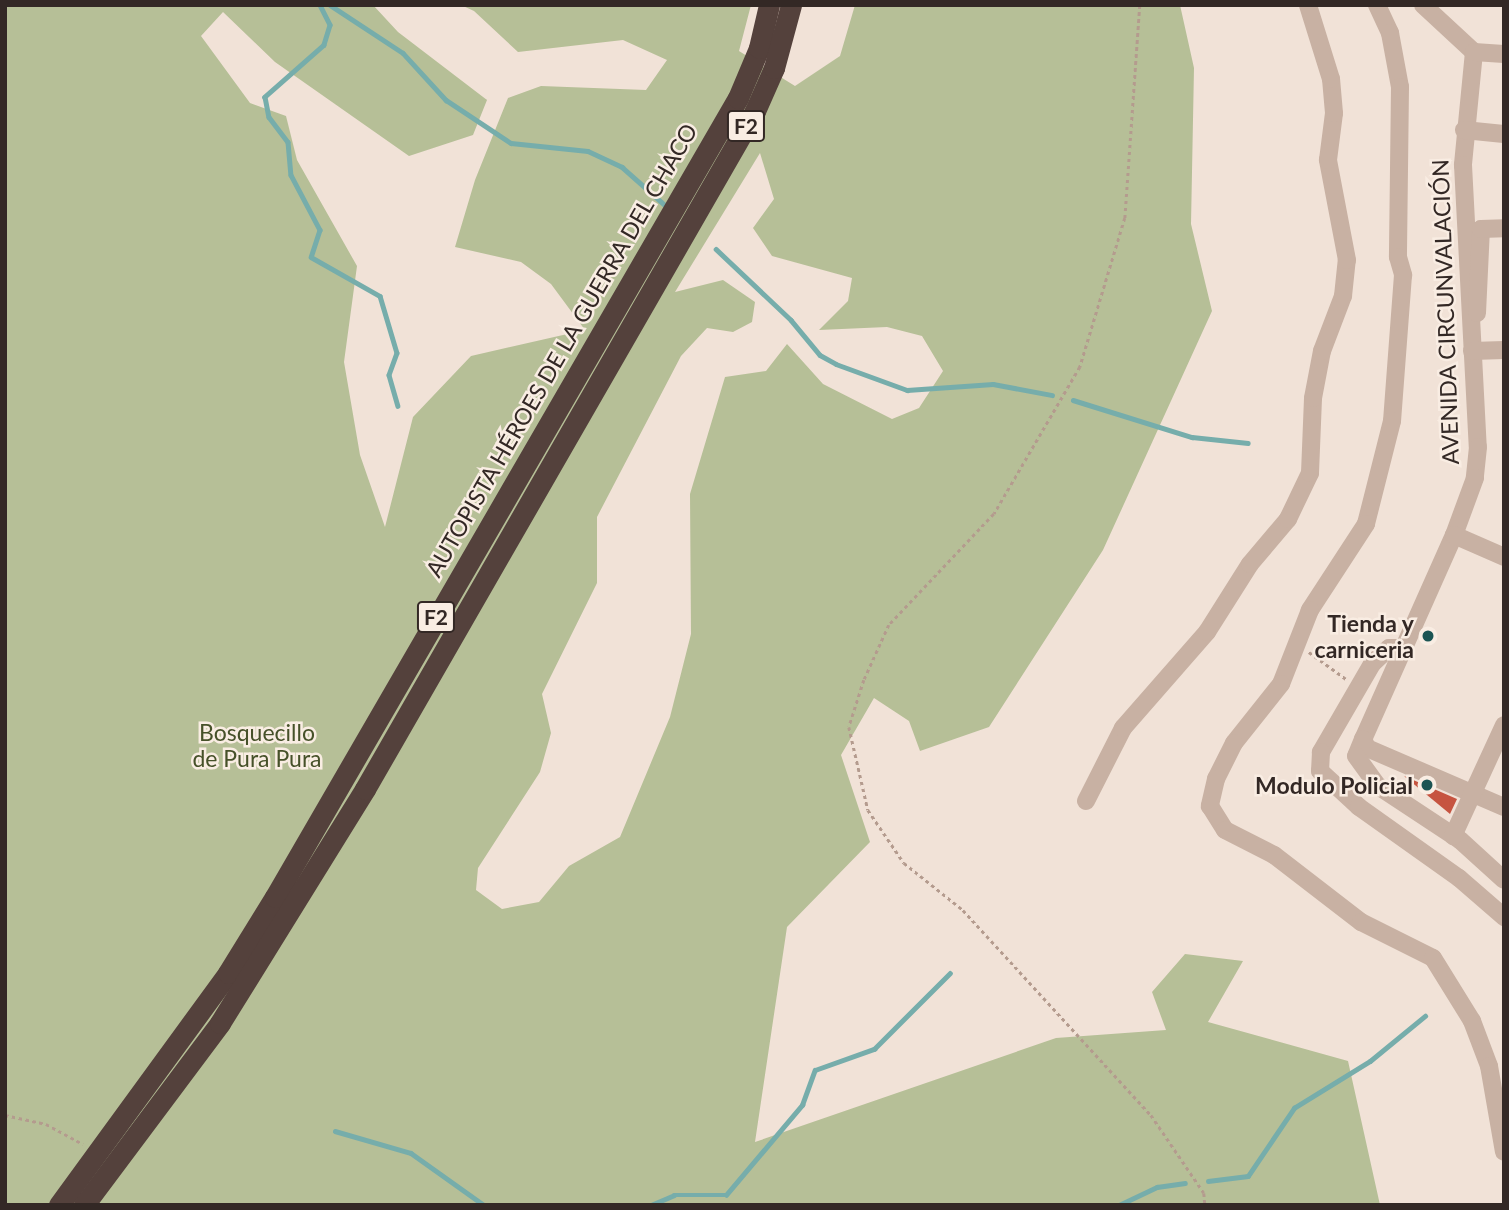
<!DOCTYPE html>
<meta charset="utf-8">
<style>
body{margin:0}
#map{position:relative;width:1509px;height:1210px;overflow:hidden;background:#f1e2d7;font-family:Lato,sans-serif}
div>[style]{position:absolute}
.green>*{inset:0;background:#b6bf97}
.stream>*{height:4.5px;margin:-2.25px;padding:0 2.25px;transform-origin:2.25px;border-radius:2.25px;background:#76adab}
.building>*{inset:0;background:#c65440}
.path>*{height:2.5px;margin-top:-1.25px;transform-origin:0;background:repeating-linear-gradient(90deg,#b49b8e 0 3.5px,transparent 0 7px)}
.minor>*{height:18px;margin:-9px;padding:0 9px;transform-origin:9px;border-radius:9px;background:#c8b1a3}
.highway>*{height:21px;margin:-10.5px;padding:0 10.5px;transform-origin:10.5px;border-radius:10.5px;background:#54413c}
.dots>*{width:19px;height:19px;translate:-50% -50%;box-sizing:border-box;border:4px solid #f9ede3;border-radius:50%}
span{translate:-50% -50%;white-space:nowrap;text-align:center;line-height:1.15;-webkit-text-stroke:5px #f9ede3;paint-order:stroke}
.shield-label span{padding:2px 5px;background:#f9ede3;border:2px solid;border-radius:5px;-webkit-text-stroke-width:0}
.shield-label{font-size:21px;color:#332825;font-weight:700}
.street-label{font-size:23px;color:#332825}
.poi-label{font-size:23px;color:#332825;font-weight:700}
.right{translate:-100% -50%;text-align:right}
.park-label{font-size:23px;color:#465129}
.frame{position:absolute;inset:0;border:7px solid #332825;pointer-events:none}
</style>
<div id="map">
<div class="green">
<div style="clip-path:polygon(evenodd,5px 5px,373px 5px,398px 32px,487px 100px,473px 135px,409px 156px,275px 62px,223px 12px,201px 36px,250px 103px,286px 116px,297px 160px,357px 266px,344px 362px,360px 455px,385px 527px,413px 417px,471px 356px,585px 330px,551px 284px,521px 262px,455px 247px,475px 180px,508px 98px,541px 86px,646px 90px,667px 60px,623px 40px,518px 52px,474px 11px,461px 5px,751px 5px,739px 51px,795px 86px,840px 56px,855px 5px,1180px 5px,1194px 68px,1191px 224px,1212px 311px,1103px 550px,989px 727px,920px 751px,909px 721px,874px 698px,841px 755px,870px 842px,787px 927px,755px 1142px,1056px 1038px,1166px 1030px,1152px 992px,1185px 954px,1243px 961px,1208px 1022px,1348px 1061px,1380px 1205px,5px 1205px,5px 5px,760px 153px,774px 199px,753px 228px,772px 256px,852px 278px,848px 301px,819px 330px,887px 327px,922px 336px,943px 371px,919px 408px,892px 419px,823px 384px,787px 344px,766px 371px,725px 377px,690px 494px,691px 634px,670px 717px,620px 837px,569px 866px,539px 902px,502px 909px,476px 890px,478px 868px,540px 772px,551px 733px,542px 694px,597px 583px,597px 517px,681px 356px,707px 328px,733px 332px,752px 322px,755px 302px,723px 280px,675px 292px,760px 153px)"></div>
</div>
<div class="stream">
<div style="left:320px;top:5px;width:22px;rotate:63deg"></div>
<div style="left:330px;top:25px;width:21px;rotate:107deg"></div>
<div style="left:324px;top:45px;width:79px;rotate:138.6deg"></div>
<div style="left:265px;top:97px;width:20px;rotate:79deg"></div>
<div style="left:269px;top:117px;width:31px;rotate:53deg"></div>
<div style="left:288px;top:142px;width:33px;rotate:85deg"></div>
<div style="left:291px;top:175px;width:62px;rotate:62.2deg"></div>
<div style="left:320px;top:230px;width:28px;rotate:108deg"></div>
<div style="left:311px;top:257px;width:79px;rotate:29.5deg"></div>
<div style="left:380px;top:296px;width:59px;rotate:73.4deg"></div>
<div style="left:397px;top:353px;width:23px;rotate:110deg"></div>
<div style="left:389px;top:375px;width:32px;rotate:74deg"></div>
<div style="left:330px;top:5px;width:87px;rotate:33.3deg"></div>
<div style="left:403px;top:53px;width:64px;rotate:47.5deg"></div>
<div style="left:446px;top:100px;width:78px;rotate:33.5deg"></div>
<div style="left:511px;top:143px;width:77px;rotate:5.9deg"></div>
<div style="left:588px;top:151px;width:38px;rotate:25deg"></div>
<div style="left:622px;top:167px;width:59px;rotate:41.6deg"></div>
<div style="left:716px;top:249px;width:103px;rotate:43.4deg"></div>
<div style="left:791px;top:320px;width:45px;rotate:50.4deg"></div>
<div style="left:820px;top:355px;width:18px;rotate:29deg"></div>
<div style="left:836px;top:364px;width:76px;rotate:20.1deg"></div>
<div style="left:907px;top:390px;width:86px;rotate:-4deg"></div>
<div style="left:993px;top:384px;width:60px;rotate:10.6deg"></div>
<div style="left:1073px;top:400px;width:125px;rotate:17.3deg"></div>
<div style="left:1192px;top:437px;width:56px;rotate:6.1deg"></div>
<div style="left:335px;top:1131px;width:79px;rotate:16.1deg"></div>
<div style="left:411px;top:1153px;width:90px;rotate:35.5deg"></div>
<div style="left:1208px;top:1181px;width:40px;rotate:-7.1deg"></div>
<div style="left:1248px;top:1176px;width:82px;rotate:-55.9deg"></div>
<div style="left:1294px;top:1108px;width:89px;rotate:-31.7deg"></div>
<div style="left:1370px;top:1061px;width:71px;rotate:-39.3deg"></div>
<div style="left:651px;top:1205px;width:25px;rotate:-23deg"></div>
<div style="left:674px;top:1195px;width:52px"></div>
<div style="left:726px;top:1195px;width:118px;rotate:-49.8deg"></div>
<div style="left:802px;top:1105px;width:37px;rotate:-70deg"></div>
<div style="left:815px;top:1070px;width:63px;rotate:-19.6deg"></div>
<div style="left:874px;top:1049px;width:107px;rotate:-45deg"></div>
<div style="left:1119px;top:1205px;width:42px;rotate:-25.3deg"></div>
<div style="left:1157px;top:1187px;width:28px;rotate:-8deg"></div>
</div>
<div class="building">
<div style="clip-path:polygon(1404px 776px,1457px 799px,1450px 814px)"></div>
</div>
<div class="path">
<div style="left:1140px;top:5px;width:214px;rotate:94deg"></div>
<div style="left:1125px;top:218px;width:156px;rotate:106.8deg"></div>
<div style="left:1080px;top:367px;width:170px;rotate:120.3deg"></div>
<div style="left:994px;top:514px;width:153px;rotate:133.4deg"></div>
<div style="left:889px;top:625px;width:60px;rotate:114.4deg"></div>
<div style="left:864px;top:680px;width:49px;rotate:107.7deg"></div>
<div style="left:849px;top:727px;width:85px;rotate:77.1deg"></div>
<div style="left:868px;top:810px;width:64px;rotate:55.8deg"></div>
<div style="left:904px;top:863px;width:75px;rotate:38.5deg"></div>
<div style="left:963px;top:910px;width:278px;rotate:47.5deg"></div>
<div style="left:1151px;top:1115px;width:94px;rotate:55.8deg"></div>
<div style="left:1204px;top:1193px;width:12px;rotate:85deg"></div>
<div style="left:1309px;top:652px;width:46px;rotate:36.1deg"></div>
<div style="left:5px;top:1115px;width:42px;rotate:12.4deg"></div>
<div style="left:46px;top:1124px;width:42px;rotate:28.4deg"></div>
</div>
<div class="minor">
<div style="left:1377px;top:5px;width:31px;rotate:65deg"></div>
<div style="left:1390px;top:33px;width:55px;rotate:79.5deg"></div>
<div style="left:1400px;top:87px;width:170px;rotate:90.7deg"></div>
<div style="left:1398px;top:257px;width:19px;rotate:74deg"></div>
<div style="left:1403px;top:275px;width:146px;rotate:94.3deg"></div>
<div style="left:1392px;top:421px;width:106px;rotate:104.2deg"></div>
<div style="left:1366px;top:524px;width:103px;rotate:123.1deg"></div>
<div style="left:1310px;top:610px;width:79px;rotate:111.4deg"></div>
<div style="left:1281px;top:684px;width:75px;rotate:128.5deg"></div>
<div style="left:1234px;top:743px;width:40px;rotate:116.6deg"></div>
<div style="left:1216px;top:779px;width:28px;rotate:103deg"></div>
<div style="left:1210px;top:806px;width:28px;rotate:58deg"></div>
<div style="left:1225px;top:830px;width:55px;rotate:27deg"></div>
<div style="left:1274px;top:855px;width:110px;rotate:37.6deg"></div>
<div style="left:1361px;top:922px;width:80px;rotate:26.6deg"></div>
<div style="left:1433px;top:958px;width:74px;rotate:58.2deg"></div>
<div style="left:1472px;top:1021px;width:48px;rotate:69.3deg"></div>
<div style="left:1489px;top:1066px;width:87px;rotate:80.1deg"></div>
<div style="left:1423px;top:5px;width:69px;rotate:42.7deg"></div>
<div style="left:1474px;top:52px;width:114px;rotate:95.6deg"></div>
<div style="left:1463px;top:165px;width:282px;rotate:87deg"></div>
<div style="left:1478px;top:447px;width:31px;rotate:96deg"></div>
<div style="left:1475px;top:478px;width:61px;rotate:110.2deg"></div>
<div style="left:1454px;top:535px;width:223px;rotate:114deg"></div>
<div style="left:1363px;top:739px;width:10px;rotate:66deg"></div>
<div style="left:1367px;top:748px;width:149px;rotate:23.3deg"></div>
<div style="left:1474px;top:52px;width:30px;rotate:4deg"></div>
<div style="left:1464px;top:130px;width:40px;rotate:5.7deg"></div>
<div style="left:1477px;top:313px;width:84px;rotate:-87.3deg"></div>
<div style="left:1481px;top:229px;width:23px;rotate:-2deg"></div>
<div style="left:1472px;top:351px;width:32px;rotate:-2deg"></div>
<div style="left:1454px;top:535px;width:55px;rotate:23.7deg"></div>
<div style="left:1405px;top:648px;width:16px;rotate:180deg"></div>
<div style="left:1389px;top:648px;width:23px;rotate:137deg"></div>
<div style="left:1372px;top:664px;width:102px;rotate:120.1deg"></div>
<div style="left:1321px;top:752px;width:19px;rotate:93deg"></div>
<div style="left:1320px;top:771px;width:53px;rotate:42.7deg"></div>
<div style="left:1359px;top:807px;width:123px;rotate:35.4deg"></div>
<div style="left:1459px;top:878px;width:60px;rotate:40.9deg"></div>
<div style="left:1363px;top:739px;width:18px;rotate:112deg"></div>
<div style="left:1356px;top:756px;width:37px;rotate:54deg"></div>
<div style="left:1378px;top:786px;width:98px;rotate:33.4deg"></div>
<div style="left:1460px;top:840px;width:59px;rotate:42.3deg"></div>
<div style="left:1086px;top:801px;width:82px;rotate:-63.1deg"></div>
<div style="left:1123px;top:728px;width:128px;rotate:-48.8deg"></div>
<div style="left:1207px;top:632px;width:80px;rotate:-57.7deg"></div>
<div style="left:1250px;top:564px;width:59px;rotate:-49.8deg"></div>
<div style="left:1288px;top:519px;width:51px;rotate:-64.4deg"></div>
<div style="left:1310px;top:473px;width:75px;rotate:-87.7deg"></div>
<div style="left:1313px;top:398px;width:48px;rotate:-79.2deg"></div>
<div style="left:1322px;top:351px;width:59px;rotate:-69.1deg"></div>
<div style="left:1343px;top:296px;width:36px;rotate:-84deg"></div>
<div style="left:1347px;top:260px;width:102px;rotate:-100.8deg"></div>
<div style="left:1328px;top:160px;width:47px;rotate:-82.7deg"></div>
<div style="left:1334px;top:113px;width:34px;rotate:-95deg"></div>
<div style="left:1331px;top:79px;width:77px;rotate:-107.3deg"></div>
<div style="left:1453px;top:836px;width:122px;rotate:-65.3deg"></div>
</div>
<div class="highway">
<div style="left:59px;top:1205px;width:287px;rotate:-53.9deg"></div>
<div style="left:228px;top:973px;width:89px;rotate:-58.3deg"></div>
<div style="left:275px;top:897px;width:923px;rotate:-59.91deg"></div>
<div style="left:738px;top:98px;width:54px;rotate:-67.2deg"></div>
<div style="left:759px;top:48px;width:44px;rotate:-76.9deg"></div>
<div style="left:84px;top:1205px;width:227px;rotate:-53.2deg"></div>
<div style="left:220px;top:1023px;width:275px;rotate:-58.2deg"></div>
<div style="left:365px;top:789px;width:782px;rotate:-60.09deg"></div>
<div style="left:755px;top:111px;width:47px;rotate:-66.2deg"></div>
<div style="left:774px;top:68px;width:65px;rotate:-74.9deg"></div>
</div>
<div class="dots">
<div style="left:1428px;top:636px;background:#1b5453"></div>
<div style="left:1427px;top:785px;background:#1b5453"></div>
</div>
<div class="shield-label">
<span style="left:746px;top:126px">F2</span>
<span style="left:436px;top:617px">F2</span>
</div>
<div class="street-label">
<span style="left:1445px;top:312px;rotate:-92deg">AVENIDA CIRCUNVALACIÓN</span>
<span style="left:561px;top:350px;rotate:-60deg">AUTOPISTA HÉROES DE LA GUERRA DEL CHACO</span>
</div>
<div class="poi-label">
<span class="right" style="left:1414px;top:636px">Tienda y<br>carniceria</span>
<span class="right" style="left:1413px;top:785px">Modulo Policial</span>
</div>
<div class="park-label">
<span style="left:257px;top:745px">Bosquecillo<br>de Pura Pura</span>
</div>
<div class="frame"></div>
</div>
